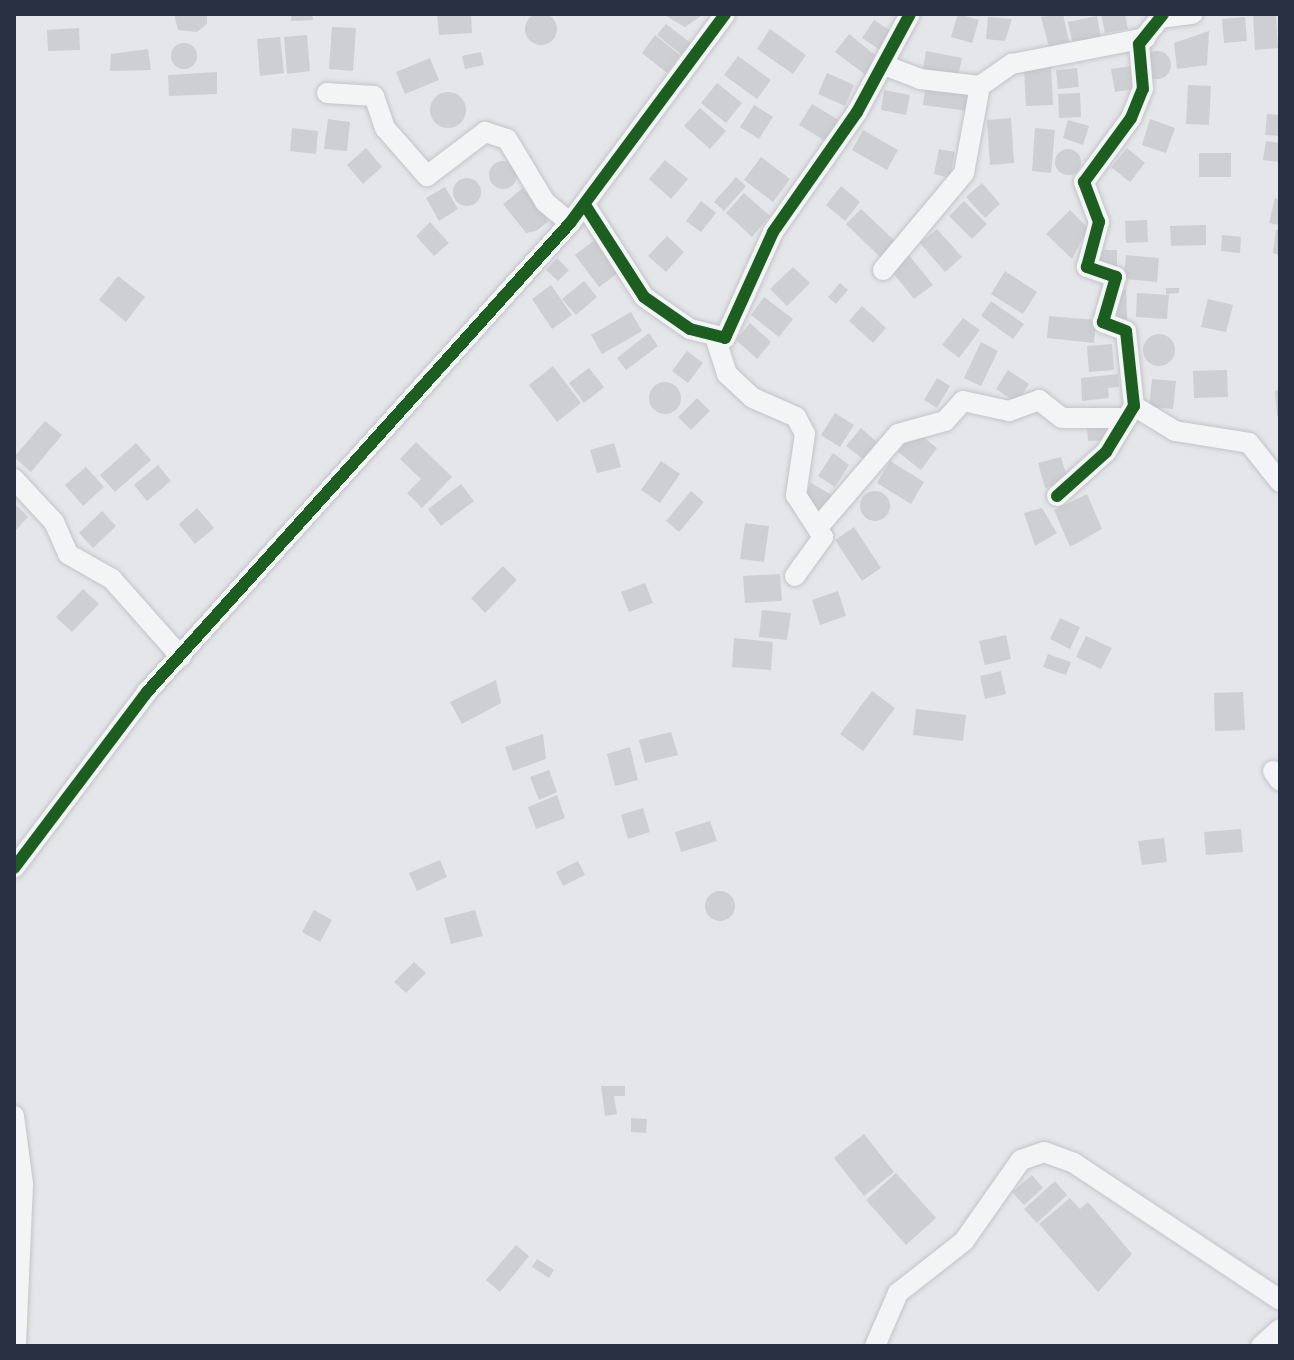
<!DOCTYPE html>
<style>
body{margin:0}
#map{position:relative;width:1294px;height:1360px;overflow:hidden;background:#e4e6e9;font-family:"Exo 2",sans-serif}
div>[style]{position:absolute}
.building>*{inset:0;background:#cecfd3}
.round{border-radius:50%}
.roads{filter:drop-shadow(0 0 2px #c2c4c7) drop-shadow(0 0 2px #c2c4c7)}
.minor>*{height:20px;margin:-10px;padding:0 10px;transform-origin:10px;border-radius:10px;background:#f3f4f6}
.cycleway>*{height:12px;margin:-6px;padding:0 6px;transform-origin:6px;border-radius:6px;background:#1b5e20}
span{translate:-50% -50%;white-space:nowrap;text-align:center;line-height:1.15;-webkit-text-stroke:6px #f2f4f8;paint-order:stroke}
.frame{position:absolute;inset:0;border:16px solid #293044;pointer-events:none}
</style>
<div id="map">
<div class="building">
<div class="round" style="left:525px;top:13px;width:32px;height:32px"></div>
<div style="clip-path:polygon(174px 14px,207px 14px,207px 24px,197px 32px,178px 30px)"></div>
<div style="clip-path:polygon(291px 14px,312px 14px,313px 20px,291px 21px)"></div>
<div style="clip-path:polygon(437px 14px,471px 14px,472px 33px,439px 35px)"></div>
<div style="clip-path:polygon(663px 14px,704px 14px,685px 27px)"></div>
<div style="clip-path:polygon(958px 14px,979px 20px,972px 43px,951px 37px)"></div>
<div style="clip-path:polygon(1063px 14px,1069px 42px,1049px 47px,1041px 17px)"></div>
<div style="clip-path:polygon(1101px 14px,1125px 14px,1128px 29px,1105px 33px)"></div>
<div style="clip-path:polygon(1253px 14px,1276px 14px,1278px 48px,1255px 50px)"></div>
<div style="clip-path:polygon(1097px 16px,1101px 39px,1073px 45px,1068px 22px)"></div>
<div style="clip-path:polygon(988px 17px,1012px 19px,1005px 41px,986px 39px)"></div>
<div style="clip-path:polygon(1245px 17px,1247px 41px,1224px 43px,1222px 19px)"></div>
<div style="clip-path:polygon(874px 20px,894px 33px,882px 51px,862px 38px)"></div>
<div style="clip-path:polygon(666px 24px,697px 48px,688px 60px,657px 35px)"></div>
<div style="clip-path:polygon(332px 27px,356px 28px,353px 71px,329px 69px)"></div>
<div style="clip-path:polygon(79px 28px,80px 50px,48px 51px,47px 30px)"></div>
<div style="clip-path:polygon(770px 29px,806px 55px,793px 74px,757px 49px)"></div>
<div style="clip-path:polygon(1209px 31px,1207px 65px,1177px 69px,1174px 43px)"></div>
<div style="clip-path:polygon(849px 34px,880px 59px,867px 76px,835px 52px)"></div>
<div style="clip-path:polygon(307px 35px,310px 71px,287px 74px,284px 37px)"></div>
<div style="clip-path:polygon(655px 35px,680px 55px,667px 73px,642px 53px)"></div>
<div style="clip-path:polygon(280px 37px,284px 73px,260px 76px,257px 39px)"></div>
<div class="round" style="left:171px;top:43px;width:26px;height:26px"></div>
<div style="clip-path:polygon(148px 49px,151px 70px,110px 71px,111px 54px)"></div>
<div class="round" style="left:1143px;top:51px;width:28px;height:28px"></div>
<div style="clip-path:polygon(926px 51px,962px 58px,957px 82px,922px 75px)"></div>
<div style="clip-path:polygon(481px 52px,484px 65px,465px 69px,462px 56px)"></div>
<div style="clip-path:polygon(738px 56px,771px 80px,757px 99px,724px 75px)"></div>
<div style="clip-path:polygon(430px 58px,439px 80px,405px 94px,396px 72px)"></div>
<div style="clip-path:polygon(1138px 65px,1141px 88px,1115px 92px,1111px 69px)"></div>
<div style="clip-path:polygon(1051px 67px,1053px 105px,1026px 106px,1024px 68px)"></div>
<div style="clip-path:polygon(1077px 68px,1079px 87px,1058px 89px,1056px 70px)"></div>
<div style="clip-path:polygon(217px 72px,217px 94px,169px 96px,168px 75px)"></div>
<div style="clip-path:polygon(827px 73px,854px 85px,845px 106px,818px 94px)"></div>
<div style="clip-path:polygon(717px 83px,742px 103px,726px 123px,701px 103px)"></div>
<div style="clip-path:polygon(926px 84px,978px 91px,975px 112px,923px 105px)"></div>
<div style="clip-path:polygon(1188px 85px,1211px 86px,1209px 125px,1186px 124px)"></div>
<div style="clip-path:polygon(884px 90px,910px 95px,906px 115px,881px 110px)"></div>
<div class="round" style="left:430px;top:92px;width:36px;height:36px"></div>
<div style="clip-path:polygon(1080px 93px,1081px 117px,1059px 118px,1058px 94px)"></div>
<div style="clip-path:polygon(812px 104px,845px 124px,832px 145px,799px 125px)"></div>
<div style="clip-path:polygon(754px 105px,773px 117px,759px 139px,740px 127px)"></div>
<div style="clip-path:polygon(700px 108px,726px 131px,710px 149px,684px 126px)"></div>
<div style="clip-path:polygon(1267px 114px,1280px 115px,1280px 136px,1265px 135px)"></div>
<div style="clip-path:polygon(1011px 118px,1014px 163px,990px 165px,987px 120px)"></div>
<div style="clip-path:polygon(328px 119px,350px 122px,347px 151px,324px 149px)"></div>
<div style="clip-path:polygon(1150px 119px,1175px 128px,1166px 153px,1142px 145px)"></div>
<div style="clip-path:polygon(1068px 120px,1089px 126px,1083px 145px,1063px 138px)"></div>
<div style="clip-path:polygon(292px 128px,318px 131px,316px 154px,290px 151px)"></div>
<div style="clip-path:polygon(1035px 128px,1055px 130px,1051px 173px,1032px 171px)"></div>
<div style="clip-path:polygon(863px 130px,898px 150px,887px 170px,852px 150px)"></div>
<div style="clip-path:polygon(1266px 141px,1280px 143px,1280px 162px,1263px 160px)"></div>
<div style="clip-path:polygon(366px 148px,382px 167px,363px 184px,347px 165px)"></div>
<div style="clip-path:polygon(1127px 148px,1145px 163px,1130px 182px,1111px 167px)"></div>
<div class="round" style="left:1055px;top:149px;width:26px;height:26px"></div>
<div style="clip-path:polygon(939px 149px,955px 152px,950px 178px,934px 174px)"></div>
<div style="clip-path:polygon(1199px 153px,1231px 153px,1231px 177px,1199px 177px)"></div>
<div style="clip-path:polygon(761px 157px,790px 179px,773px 202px,744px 180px)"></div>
<div style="clip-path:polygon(665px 160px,688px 179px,671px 199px,649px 179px)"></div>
<div class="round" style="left:489px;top:161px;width:28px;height:28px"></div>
<div style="clip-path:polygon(736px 177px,746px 186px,724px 211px,714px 202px)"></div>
<div class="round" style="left:453px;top:178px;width:28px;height:28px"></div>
<div style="clip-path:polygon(982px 183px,1000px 204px,985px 218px,966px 197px)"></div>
<div style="clip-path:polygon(841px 186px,860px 202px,845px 221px,826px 205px)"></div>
<div style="clip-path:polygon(445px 187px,458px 209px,439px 221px,426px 198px)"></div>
<div style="clip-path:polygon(523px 188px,549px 221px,536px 231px,526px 233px,503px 204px)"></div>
<div style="clip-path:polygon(744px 193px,770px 216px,752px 237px,726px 213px)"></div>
<div style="clip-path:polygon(1275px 198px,1280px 200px,1280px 225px,1269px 223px)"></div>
<div style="clip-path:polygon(701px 201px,716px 213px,701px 232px,686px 221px)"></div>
<div style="clip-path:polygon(964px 201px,987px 224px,972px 239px,949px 216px)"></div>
<div style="clip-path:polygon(861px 209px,898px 244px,883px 260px,846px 224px)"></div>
<div style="clip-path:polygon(1070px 210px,1088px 228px,1072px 259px,1046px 234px)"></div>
<div style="clip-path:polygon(1147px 220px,1148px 242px,1126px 243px,1125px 221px)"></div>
<div style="clip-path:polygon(430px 222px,449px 243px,434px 256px,416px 236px)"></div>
<div style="clip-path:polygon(1206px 225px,1206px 245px,1171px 246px,1170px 226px)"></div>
<div style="clip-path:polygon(937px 229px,962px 257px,945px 272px,920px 243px)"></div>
<div style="clip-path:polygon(1276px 230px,1280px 230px,1280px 255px,1273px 253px)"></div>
<div style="clip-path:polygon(1222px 235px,1241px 237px,1240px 253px,1221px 251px)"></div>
<div style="clip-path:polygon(667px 236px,684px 252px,666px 272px,648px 256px)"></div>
<div style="clip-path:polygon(596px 239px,621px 271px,599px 287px,575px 255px)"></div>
<div style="clip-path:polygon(1092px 250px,1117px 250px,1117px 270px,1092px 270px)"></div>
<div style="clip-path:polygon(908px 254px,933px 285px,914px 299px,890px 269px)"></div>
<div style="clip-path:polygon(1126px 255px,1159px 258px,1157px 282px,1124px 279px)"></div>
<div style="clip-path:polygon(557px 258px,569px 270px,558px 281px,546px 270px)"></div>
<div style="clip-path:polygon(793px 267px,810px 283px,787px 306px,770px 289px)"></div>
<div style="clip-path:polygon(1005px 271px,1037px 292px,1023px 314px,991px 294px)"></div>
<div style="clip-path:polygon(118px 276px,145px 297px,126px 322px,99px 300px)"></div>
<div style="clip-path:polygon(584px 281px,597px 297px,576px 315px,562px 299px)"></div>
<div style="clip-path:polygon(840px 283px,848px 290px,836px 304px,828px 297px)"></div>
<div style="clip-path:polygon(551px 285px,572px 315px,552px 329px,532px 299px)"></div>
<div style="clip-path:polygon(1166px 288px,1179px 288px,1179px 293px,1166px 294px)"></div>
<div style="clip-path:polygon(1126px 289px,1127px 319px,1117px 319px,1115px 290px)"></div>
<div style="clip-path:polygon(1137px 293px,1169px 295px,1167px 319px,1136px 317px)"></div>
<div style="clip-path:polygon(764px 297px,793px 319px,779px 337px,751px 315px)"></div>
<div style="clip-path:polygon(1208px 299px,1233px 305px,1226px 332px,1201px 327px)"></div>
<div style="clip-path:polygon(991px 301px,1024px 324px,1013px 339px,981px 316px)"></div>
<div style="clip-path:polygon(862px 306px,886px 328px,873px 343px,849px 321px)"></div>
<div style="clip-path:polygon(631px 312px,642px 331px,602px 354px,591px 335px)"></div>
<div style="clip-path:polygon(1049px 316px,1096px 320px,1094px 343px,1047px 338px)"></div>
<div style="clip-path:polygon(963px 318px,980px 330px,959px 358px,942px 345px)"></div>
<div style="clip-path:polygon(750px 323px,771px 342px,757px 359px,736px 340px)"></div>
<div style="clip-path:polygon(649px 333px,658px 346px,626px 370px,617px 358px)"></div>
<div class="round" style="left:1143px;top:334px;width:32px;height:32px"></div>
<div style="clip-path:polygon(981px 342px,998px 351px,981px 386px,964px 378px)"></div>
<div style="clip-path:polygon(1112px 344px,1114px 370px,1089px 372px,1087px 346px)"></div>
<div style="clip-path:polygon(687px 351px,703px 363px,688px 383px,672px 371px)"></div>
<div style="clip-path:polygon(553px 366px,581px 403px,557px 422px,529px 385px)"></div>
<div style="clip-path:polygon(589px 368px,604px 387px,584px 403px,569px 383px)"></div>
<div style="clip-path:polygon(1008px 370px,1029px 384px,1017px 403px,996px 389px)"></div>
<div style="clip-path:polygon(1227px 370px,1228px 397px,1194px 398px,1193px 371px)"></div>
<div style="clip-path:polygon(1118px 374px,1119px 387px,1108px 388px,1109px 398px,1082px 401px,1081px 378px)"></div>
<div style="clip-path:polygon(937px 378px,950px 386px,937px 408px,924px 400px)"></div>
<div style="clip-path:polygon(1152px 379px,1176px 381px,1173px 409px,1149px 407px)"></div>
<div class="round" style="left:649px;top:382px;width:32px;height:32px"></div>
<div style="clip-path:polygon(1280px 390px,1280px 416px,1277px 416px,1275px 391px)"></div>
<div style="clip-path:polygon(697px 398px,710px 411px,691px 430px,678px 417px)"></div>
<div style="clip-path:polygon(835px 413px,854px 425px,840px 447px,821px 435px)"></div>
<div style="clip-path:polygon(45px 421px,62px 435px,31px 472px,14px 457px)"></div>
<div style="clip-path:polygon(1112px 424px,1113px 440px,1088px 441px,1087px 426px)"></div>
<div style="clip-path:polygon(861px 428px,877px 442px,863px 459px,846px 446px)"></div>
<div style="clip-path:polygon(914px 430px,937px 448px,921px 470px,898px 452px)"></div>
<div style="clip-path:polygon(416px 442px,452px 477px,422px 508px,407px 493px,421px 479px,400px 459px)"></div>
<div style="clip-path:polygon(136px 443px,151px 460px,115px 492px,100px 475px)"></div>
<div style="clip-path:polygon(614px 443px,621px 467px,597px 473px,590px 450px)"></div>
<div style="clip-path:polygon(833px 453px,849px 465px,835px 487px,818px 476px)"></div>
<div style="clip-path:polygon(1061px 457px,1068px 481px,1045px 488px,1038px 463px)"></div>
<div style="clip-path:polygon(661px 461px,680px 474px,660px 503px,641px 490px)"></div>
<div style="clip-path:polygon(890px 461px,924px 482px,911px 504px,877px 483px)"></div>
<div style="clip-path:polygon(158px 465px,171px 481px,147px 501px,134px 485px)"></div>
<div style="clip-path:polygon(86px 467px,104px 487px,83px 506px,65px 485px)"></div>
<div style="clip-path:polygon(811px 483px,837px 498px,826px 518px,800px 503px)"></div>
<div style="clip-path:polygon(461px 484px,474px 501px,441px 526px,428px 509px)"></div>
<div style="clip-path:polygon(691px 491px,704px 502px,679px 532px,666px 521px)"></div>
<div class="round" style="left:860px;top:491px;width:30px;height:30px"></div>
<div style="clip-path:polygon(1087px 494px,1102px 529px,1070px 547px,1054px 510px)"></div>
<div style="clip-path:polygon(17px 506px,28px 517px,14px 532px,14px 508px)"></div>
<div style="clip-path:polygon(197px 508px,214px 528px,195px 544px,179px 524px)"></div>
<div style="clip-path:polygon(1042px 508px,1057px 533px,1035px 546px,1024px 513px)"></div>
<div style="clip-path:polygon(102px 511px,116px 526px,93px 548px,79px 533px)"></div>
<div style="clip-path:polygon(745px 523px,769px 526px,764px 562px,740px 559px)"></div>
<div style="clip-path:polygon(854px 527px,881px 568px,862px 581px,835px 540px)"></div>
<div style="clip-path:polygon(503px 566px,517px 580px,485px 613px,471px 598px)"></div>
<div style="clip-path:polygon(780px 574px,782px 601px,745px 603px,743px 576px)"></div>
<div style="clip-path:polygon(645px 583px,653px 603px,629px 612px,621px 592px)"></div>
<div style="clip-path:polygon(83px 589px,99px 604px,72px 632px,56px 617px)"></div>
<div style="clip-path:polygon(838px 591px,846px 616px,820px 625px,812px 600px)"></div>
<div style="clip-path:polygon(762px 610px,791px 613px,787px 640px,759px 637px)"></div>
<div style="clip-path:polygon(1060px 618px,1080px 627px,1070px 649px,1050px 639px)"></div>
<div style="clip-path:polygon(1006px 635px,1011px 659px,985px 665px,979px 641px)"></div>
<div style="clip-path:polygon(1086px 636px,1112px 648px,1101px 669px,1076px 657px)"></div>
<div style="clip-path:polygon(734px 638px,773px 642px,771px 670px,732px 667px)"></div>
<div style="clip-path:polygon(1048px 654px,1071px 662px,1066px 675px,1043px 667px)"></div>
<div style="clip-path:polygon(1001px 671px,1006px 694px,985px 699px,980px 676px)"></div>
<div style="clip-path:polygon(496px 680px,501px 703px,462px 724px,450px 702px)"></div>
<div style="clip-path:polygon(872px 691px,895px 708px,863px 751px,840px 734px)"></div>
<div style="clip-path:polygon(1243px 692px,1245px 730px,1215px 731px,1214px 693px)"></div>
<div style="clip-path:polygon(916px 709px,966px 715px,963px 741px,913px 735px)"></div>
<div style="clip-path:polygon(671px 732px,678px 755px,645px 763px,639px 740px)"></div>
<div style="clip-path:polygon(543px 734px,546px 759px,513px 771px,505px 747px)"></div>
<div style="clip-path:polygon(630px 747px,638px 780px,615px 786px,607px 754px)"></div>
<div style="clip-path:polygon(549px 770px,557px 792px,539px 800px,530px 777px)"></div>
<div style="clip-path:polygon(557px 795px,565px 818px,536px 829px,528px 807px)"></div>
<div style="clip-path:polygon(643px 808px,650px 832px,628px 839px,621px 815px)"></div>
<div style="clip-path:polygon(710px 821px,717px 841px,681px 852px,675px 832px)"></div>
<div style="clip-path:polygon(1241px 829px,1243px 852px,1206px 855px,1204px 832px)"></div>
<div style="clip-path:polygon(1164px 838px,1167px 862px,1142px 865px,1138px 841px)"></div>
<div style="clip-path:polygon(440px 860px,447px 877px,417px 891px,409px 873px)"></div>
<div style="clip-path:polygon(578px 861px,585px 875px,563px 886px,556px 872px)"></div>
<div class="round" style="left:705px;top:891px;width:30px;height:30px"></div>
<div style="clip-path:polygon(314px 910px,332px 920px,320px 942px,302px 932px)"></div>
<div style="clip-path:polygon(475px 910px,483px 936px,451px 944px,444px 918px)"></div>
<div style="clip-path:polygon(414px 962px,426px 973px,406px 993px,394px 982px)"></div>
<div style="clip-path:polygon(625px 1086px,625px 1096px,614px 1096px,617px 1114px,605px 1116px,601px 1086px)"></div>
<div style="clip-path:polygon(631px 1118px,647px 1119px,646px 1133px,631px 1132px)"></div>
<div style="clip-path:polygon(864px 1134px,894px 1172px,864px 1196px,834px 1158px)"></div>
<div style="clip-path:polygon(896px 1173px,936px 1218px,906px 1245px,866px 1200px)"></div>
<div style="clip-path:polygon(1032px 1175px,1043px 1188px,1024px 1205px,1012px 1192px)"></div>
<div style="clip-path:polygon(1055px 1181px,1067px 1195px,1037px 1223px,1024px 1209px)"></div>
<div style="clip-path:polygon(1070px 1198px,1080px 1209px,1088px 1202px,1132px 1254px,1098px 1292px,1039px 1224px)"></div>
<div style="clip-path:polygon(516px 1245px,529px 1256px,500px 1292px,486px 1280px)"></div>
<div style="clip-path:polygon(537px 1259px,554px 1270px,549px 1278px,532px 1267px)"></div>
</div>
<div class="roads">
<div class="minor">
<div style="left:1159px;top:18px;width:34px;rotate:-7deg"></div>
<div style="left:884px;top:65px;width:39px;rotate:21deg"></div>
<div style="left:920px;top:79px;width:60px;rotate:6.7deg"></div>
<div style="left:980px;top:86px;width:39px;rotate:-35deg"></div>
<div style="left:1012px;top:64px;width:136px;rotate:-11deg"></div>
<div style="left:327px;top:93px;width:47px;rotate:3.7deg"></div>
<div style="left:374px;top:96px;width:34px;rotate:71deg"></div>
<div style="left:385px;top:128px;width:64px;rotate:48.8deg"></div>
<div style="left:427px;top:176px;width:73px;rotate:-37.2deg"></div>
<div style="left:485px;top:132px;width:23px;rotate:18deg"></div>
<div style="left:507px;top:139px;width:74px;rotate:58.9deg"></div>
<div style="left:545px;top:202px;width:33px;rotate:40deg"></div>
<div style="left:585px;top:205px;width:109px;rotate:57.3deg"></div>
<div style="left:644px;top:297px;width:56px;rotate:34.8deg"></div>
<div style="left:690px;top:329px;width:36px;rotate:14deg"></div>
<div style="left:725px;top:338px;width:116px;rotate:-65.6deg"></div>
<div style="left:773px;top:232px;width:146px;rotate:-55deg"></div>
<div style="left:857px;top:112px;width:111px;rotate:-61.6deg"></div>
<div style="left:883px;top:270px;width:126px;rotate:-50.1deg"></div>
<div style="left:964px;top:173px;width:88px;rotate:-79.6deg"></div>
<div style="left:716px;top:340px;width:36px;rotate:72deg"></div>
<div style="left:727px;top:374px;width:35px;rotate:43deg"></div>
<div style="left:753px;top:398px;width:47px;rotate:23.8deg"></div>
<div style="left:796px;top:417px;width:19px;rotate:62deg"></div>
<div style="left:805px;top:434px;width:62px;rotate:98.4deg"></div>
<div style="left:796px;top:495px;width:50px;rotate:57.3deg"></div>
<div style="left:823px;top:537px;width:48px;rotate:125.7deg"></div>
<div style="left:1134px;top:406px;width:48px;rotate:31.4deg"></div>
<div style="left:1175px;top:431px;width:75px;rotate:9.2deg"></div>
<div style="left:1249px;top:443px;width:50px;rotate:51.5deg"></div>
<div style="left:14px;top:479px;width:59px;rotate:47.1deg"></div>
<div style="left:54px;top:522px;width:35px;rotate:66deg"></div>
<div style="left:68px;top:554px;width:51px;rotate:29.6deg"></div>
<div style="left:112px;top:579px;width:104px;rotate:48.5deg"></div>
<div style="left:1057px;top:496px;width:66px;rotate:-41.9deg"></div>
<div style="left:1106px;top:452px;width:54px;rotate:-58.7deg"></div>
<div style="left:1134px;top:406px;width:75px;rotate:-96.1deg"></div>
<div style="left:1126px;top:331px;width:25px;rotate:-159deg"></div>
<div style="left:1103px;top:322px;width:47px;rotate:-73.9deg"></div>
<div style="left:1116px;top:277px;width:31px;rotate:-161deg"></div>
<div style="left:1087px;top:267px;width:47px;rotate:-75.1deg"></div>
<div style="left:1099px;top:222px;width:43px;rotate:-110.6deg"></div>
<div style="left:1084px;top:182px;width:79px;rotate:-53.7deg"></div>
<div style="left:1131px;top:118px;width:31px;rotate:-68deg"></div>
<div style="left:1143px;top:89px;width:45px;rotate:-95.1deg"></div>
<div style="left:1139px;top:44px;width:38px;rotate:-51deg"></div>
<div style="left:820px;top:525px;width:120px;rotate:-49.4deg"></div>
<div style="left:898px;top:434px;width:49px;rotate:-15.5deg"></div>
<div style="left:945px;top:421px;width:27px;rotate:-48deg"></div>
<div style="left:963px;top:401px;width:47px;rotate:12.3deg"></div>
<div style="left:1009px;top:411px;width:32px;rotate:-20deg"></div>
<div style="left:1039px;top:400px;width:29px;rotate:38deg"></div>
<div style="left:1062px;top:418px;width:65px"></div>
<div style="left:1273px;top:771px;width:12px;rotate:55deg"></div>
<div style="left:14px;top:868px;width:221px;rotate:-52.9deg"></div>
<div style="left:147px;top:692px;width:632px;rotate:-47.95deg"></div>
<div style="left:570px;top:223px;width:260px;rotate:-53.4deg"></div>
<div style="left:14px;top:1116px;width:69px;rotate:82.5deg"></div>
<div style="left:23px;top:1184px;width:162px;rotate:92.5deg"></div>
<div style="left:875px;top:1346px;width:58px;rotate:-66.5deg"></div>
<div style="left:898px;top:1293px;width:84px;rotate:-38.2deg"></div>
<div style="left:964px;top:1241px;width:99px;rotate:-54.9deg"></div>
<div style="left:1021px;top:1160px;width:24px;rotate:-19deg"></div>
<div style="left:1044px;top:1152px;width:32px;rotate:20deg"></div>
<div style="left:1074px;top:1163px;width:247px;rotate:33.6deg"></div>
<div style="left:1261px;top:1346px;width:25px;rotate:-42deg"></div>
</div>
</div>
<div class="cycleway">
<div style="left:585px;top:205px;width:109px;rotate:57.3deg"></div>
<div style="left:644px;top:297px;width:56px;rotate:34.8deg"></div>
<div style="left:690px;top:329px;width:36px;rotate:14deg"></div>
<div style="left:725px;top:338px;width:116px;rotate:-65.6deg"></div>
<div style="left:773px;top:232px;width:146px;rotate:-55deg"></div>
<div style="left:857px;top:112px;width:111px;rotate:-61.6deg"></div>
<div style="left:1057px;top:496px;width:66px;rotate:-41.9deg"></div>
<div style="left:1106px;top:452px;width:54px;rotate:-58.7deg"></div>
<div style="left:1134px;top:406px;width:75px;rotate:-96.1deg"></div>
<div style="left:1126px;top:331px;width:25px;rotate:-159deg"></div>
<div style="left:1103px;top:322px;width:47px;rotate:-73.9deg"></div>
<div style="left:1116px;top:277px;width:31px;rotate:-161deg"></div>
<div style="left:1087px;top:267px;width:47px;rotate:-75.1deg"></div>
<div style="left:1099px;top:222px;width:43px;rotate:-110.6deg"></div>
<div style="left:1084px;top:182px;width:79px;rotate:-53.7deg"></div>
<div style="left:1131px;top:118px;width:31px;rotate:-68deg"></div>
<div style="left:1143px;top:89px;width:45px;rotate:-95.1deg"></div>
<div style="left:1139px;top:44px;width:38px;rotate:-51deg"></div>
<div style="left:14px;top:868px;width:221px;rotate:-52.9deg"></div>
<div style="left:147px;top:692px;width:632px;rotate:-47.95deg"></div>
<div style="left:570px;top:223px;width:260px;rotate:-53.4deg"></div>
</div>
<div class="frame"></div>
</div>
